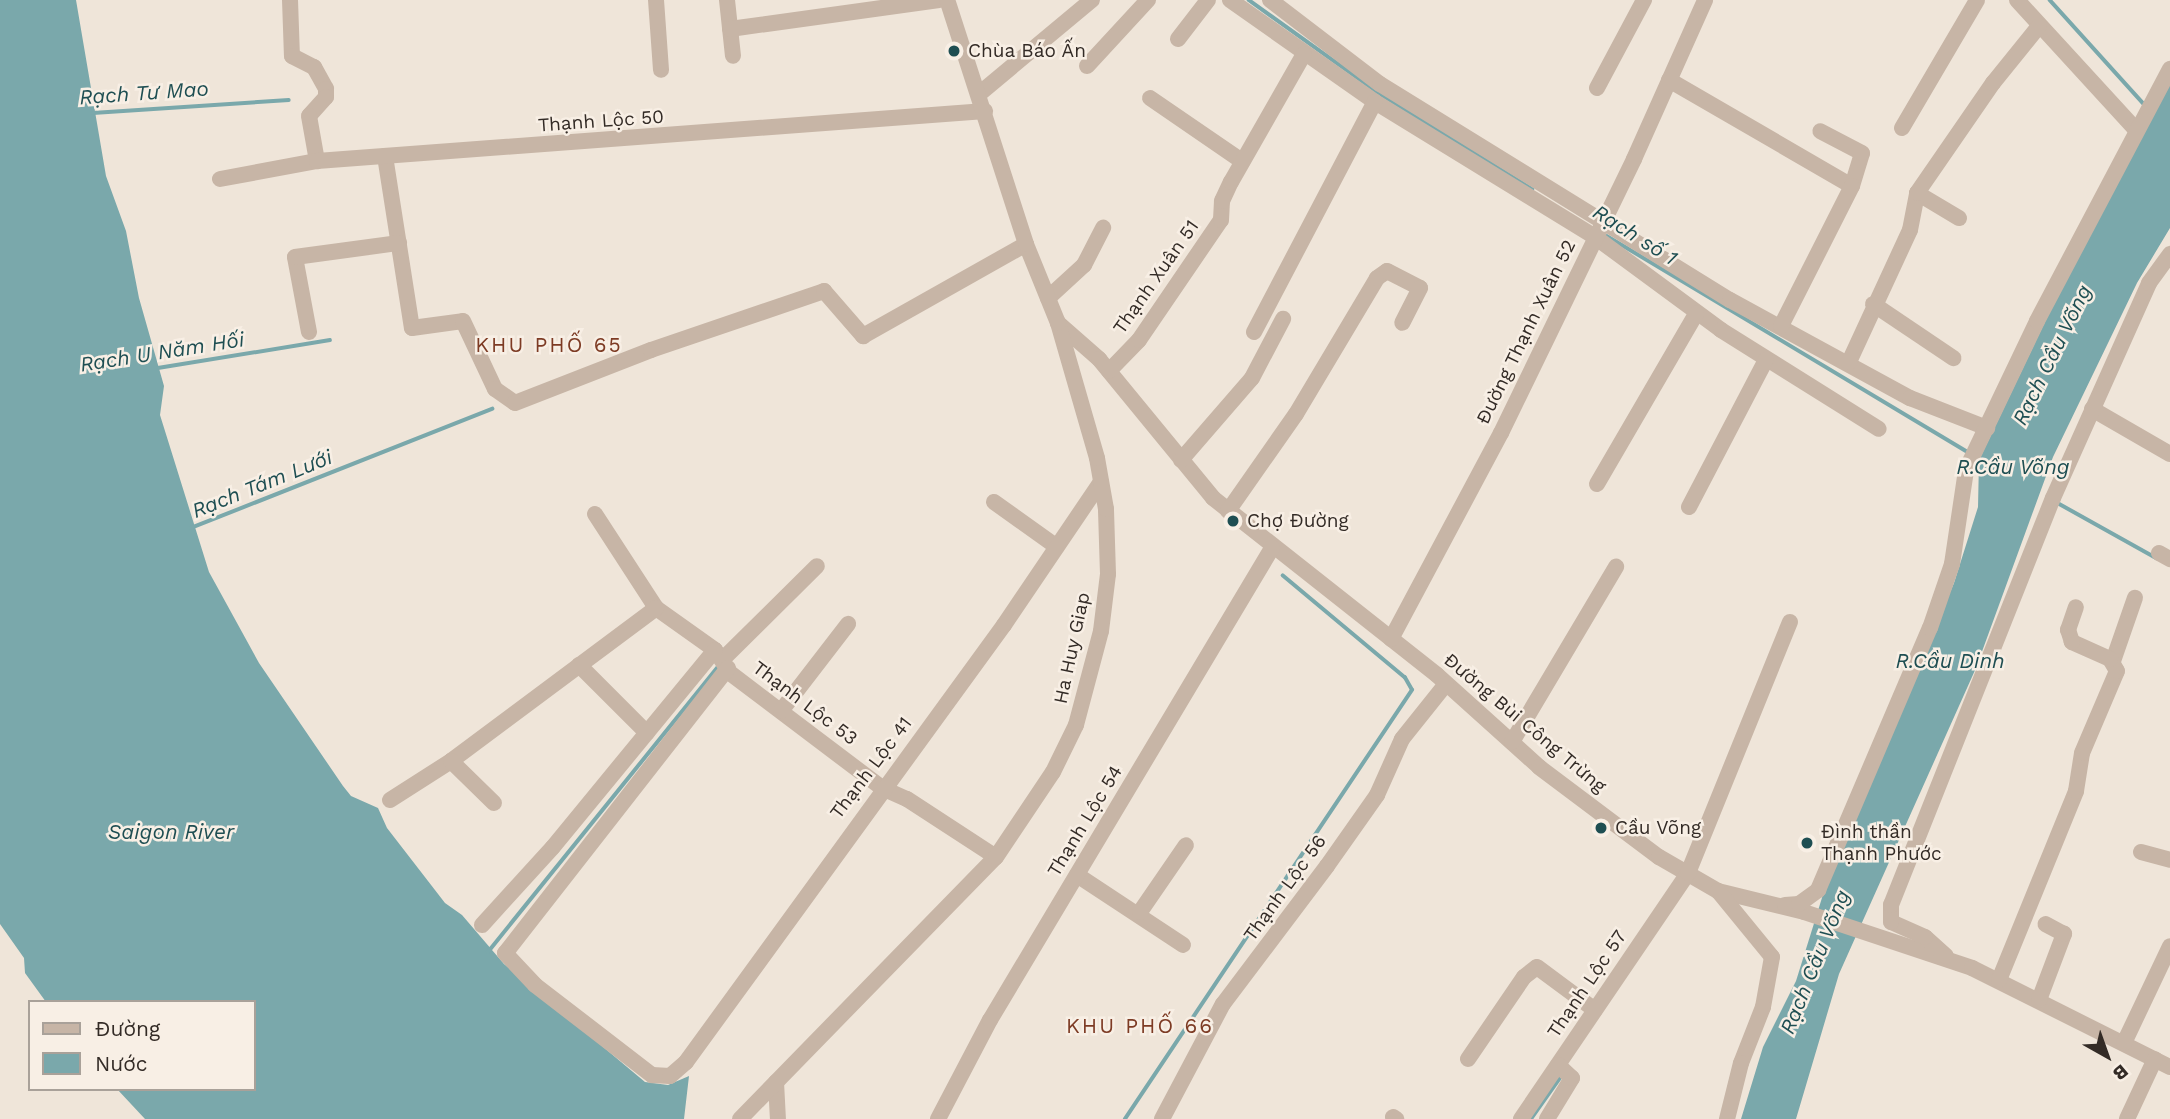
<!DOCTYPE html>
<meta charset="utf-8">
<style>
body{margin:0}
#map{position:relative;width:2170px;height:1119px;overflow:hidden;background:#efe5d9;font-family:"Work Sans",sans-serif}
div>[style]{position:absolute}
.water>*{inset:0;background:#7aa8ab}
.stream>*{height:3.5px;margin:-1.75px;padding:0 1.75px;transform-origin:1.75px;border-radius:1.75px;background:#7aa8ab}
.minor>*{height:16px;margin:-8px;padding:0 8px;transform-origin:8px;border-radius:8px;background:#c7b5a6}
.dots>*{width:19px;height:19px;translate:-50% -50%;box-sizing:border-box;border:4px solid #f8efe5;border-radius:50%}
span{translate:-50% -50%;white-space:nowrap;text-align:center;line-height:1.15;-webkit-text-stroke:5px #f8efe5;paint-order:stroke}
.poi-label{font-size:19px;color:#332b26}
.left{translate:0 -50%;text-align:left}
.street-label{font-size:19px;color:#332b26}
.water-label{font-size:21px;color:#1e4e52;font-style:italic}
.neighbourhood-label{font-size:21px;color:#7d3b24;letter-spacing:2px}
.legend{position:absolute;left:28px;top:1000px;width:228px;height:91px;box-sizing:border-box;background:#f8efe5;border:2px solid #a9a199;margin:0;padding:9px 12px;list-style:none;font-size:21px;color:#332b26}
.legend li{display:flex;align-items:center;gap:14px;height:35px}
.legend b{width:35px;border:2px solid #a9a199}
.north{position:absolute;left:2072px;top:1021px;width:70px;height:70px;-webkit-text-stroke:5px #f8efe5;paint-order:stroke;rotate:140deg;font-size:19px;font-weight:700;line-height:28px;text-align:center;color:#332b26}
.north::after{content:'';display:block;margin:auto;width:24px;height:32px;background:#332b26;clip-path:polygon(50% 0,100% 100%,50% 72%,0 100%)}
</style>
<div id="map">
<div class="water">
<div style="clip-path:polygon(0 0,76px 0,106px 176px,126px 231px,139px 298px,164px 386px,160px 415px,209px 572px,259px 663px,343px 786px,351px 796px,378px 808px,387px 828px,445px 903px,462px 915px,504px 964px,645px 1082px,668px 1085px,689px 1076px,684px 1119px,145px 1119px,117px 1089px,254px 1089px,254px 1002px,46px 1002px,25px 973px,24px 958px,0 924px)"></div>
<div style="clip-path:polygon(2170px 83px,2170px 228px,2137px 283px,2053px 457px,1976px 668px,1839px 974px,1796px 1119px,1741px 1119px,1763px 1047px,1796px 981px,1826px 885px,1954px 583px,1978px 507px,1979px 460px,2051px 309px)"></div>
</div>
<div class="stream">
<div style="left:1249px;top:0;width:160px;rotate:35.6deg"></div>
<div style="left:1379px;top:93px;width:181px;rotate:32.1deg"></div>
<div style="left:2050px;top:0;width:142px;rotate:47.9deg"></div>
<div style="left:93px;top:113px;width:196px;rotate:-3.8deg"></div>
<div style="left:1607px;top:236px;width:423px;rotate:30.9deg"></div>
<div style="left:158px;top:368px;width:174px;rotate:-9.2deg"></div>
<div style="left:2056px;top:502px;width:115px;rotate:29.2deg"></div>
<div style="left:191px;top:528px;width:324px;rotate:-21.6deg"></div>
<div style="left:488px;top:952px;width:368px;rotate:-51.1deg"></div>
<div style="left:1125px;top:1119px;width:516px;rotate:-56.22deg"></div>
<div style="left:1412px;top:690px;width:14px;rotate:-120deg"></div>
<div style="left:1405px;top:678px;width:159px;rotate:-140.1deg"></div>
<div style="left:1531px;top:1119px;width:50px;rotate:-54.7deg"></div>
</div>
<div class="minor">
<div style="left:290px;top:0;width:56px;rotate:88deg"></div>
<div style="left:292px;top:56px;width:25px;rotate:27deg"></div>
<div style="left:314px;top:67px;width:25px;rotate:61deg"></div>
<div style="left:326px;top:89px;width:8px;rotate:90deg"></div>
<div style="left:326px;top:97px;width:25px;rotate:132deg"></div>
<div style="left:309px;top:116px;width:46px;rotate:79.9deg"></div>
<div style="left:656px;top:0;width:70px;rotate:85.9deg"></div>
<div style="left:727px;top:0;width:56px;rotate:83.9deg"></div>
<div style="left:1230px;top:0;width:177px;rotate:35.1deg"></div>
<div style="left:1375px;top:102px;width:258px;rotate:31.5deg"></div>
<div style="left:1595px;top:237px;width:157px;rotate:36.4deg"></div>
<div style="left:1721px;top:330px;width:186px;rotate:32.1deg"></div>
<div style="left:1270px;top:0;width:138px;rotate:37.4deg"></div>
<div style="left:1380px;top:84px;width:411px;rotate:31.7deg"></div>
<div style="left:1730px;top:300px;width:205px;rotate:28.6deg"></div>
<div style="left:1910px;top:398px;width:83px;rotate:21.3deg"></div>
<div style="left:2017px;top:0;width:175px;rotate:47.5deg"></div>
<div style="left:730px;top:29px;width:211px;rotate:-7.9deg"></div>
<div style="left:1178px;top:39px;width:49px;rotate:-52.4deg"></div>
<div style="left:1087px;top:66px;width:90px;rotate:-47.3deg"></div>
<div style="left:1669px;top:80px;width:211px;rotate:30.1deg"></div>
<div style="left:1852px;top:186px;width:34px;rotate:-73deg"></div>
<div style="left:1862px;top:153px;width:47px;rotate:-152.4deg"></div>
<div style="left:1597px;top:88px;width:100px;rotate:-61.9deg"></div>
<div style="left:979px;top:94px;width:147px;rotate:-39.8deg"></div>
<div style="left:1150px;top:98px;width:112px;rotate:34.4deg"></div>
<div style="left:1902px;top:128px;width:148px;rotate:-59.6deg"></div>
<div style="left:385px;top:156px;width:174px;rotate:81.1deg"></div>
<div style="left:412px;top:328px;width:51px;rotate:-7.8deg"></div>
<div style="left:463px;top:321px;width:75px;rotate:64.8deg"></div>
<div style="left:495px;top:389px;width:24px;rotate:35deg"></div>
<div style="left:515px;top:403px;width:146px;rotate:-21.3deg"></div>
<div style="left:651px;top:350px;width:183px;rotate:-18.8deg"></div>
<div style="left:824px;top:291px;width:60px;rotate:49.1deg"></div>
<div style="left:863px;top:336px;width:187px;rotate:-29.4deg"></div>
<div style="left:220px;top:179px;width:99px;rotate:-10.5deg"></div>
<div style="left:317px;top:161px;width:670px;rotate:-4.28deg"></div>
<div style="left:1917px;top:193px;width:49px;rotate:30.8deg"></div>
<div style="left:1048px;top:298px;width:49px;rotate:-42.5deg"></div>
<div style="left:1084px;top:265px;width:42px;rotate:-62.8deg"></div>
<div style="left:1873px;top:304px;width:97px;rotate:34deg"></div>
<div style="left:1058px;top:323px;width:55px;rotate:41.3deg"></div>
<div style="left:1099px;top:359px;width:180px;rotate:50.6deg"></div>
<div style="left:1213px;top:498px;width:285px;rotate:38.3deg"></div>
<div style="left:1437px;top:675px;width:137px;rotate:42deg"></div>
<div style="left:1539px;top:767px;width:150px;rotate:36.9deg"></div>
<div style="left:1659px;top:857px;width:68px;rotate:30deg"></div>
<div style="left:1718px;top:891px;width:89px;rotate:13.7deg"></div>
<div style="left:1804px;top:912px;width:177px;rotate:18.4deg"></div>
<div style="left:1972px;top:968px;width:221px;rotate:26.6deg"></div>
<div style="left:1781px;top:326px;width:157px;rotate:-63.1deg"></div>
<div style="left:309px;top:332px;width:76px;rotate:-100.6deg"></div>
<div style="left:295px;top:257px;width:105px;rotate:-7.7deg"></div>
<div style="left:1254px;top:332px;width:260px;rotate:-62.3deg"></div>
<div style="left:1849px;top:362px;width:145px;rotate:-65.2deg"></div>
<div style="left:1910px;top:230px;width:38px;rotate:-79deg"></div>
<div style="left:1917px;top:193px;width:134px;rotate:-55.4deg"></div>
<div style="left:1993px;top:83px;width:73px;rotate:-51.1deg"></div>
<div style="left:1109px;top:371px;width:43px;rotate:-45.9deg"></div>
<div style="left:1139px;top:340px;width:145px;rotate:-55.7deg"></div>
<div style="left:1221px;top:220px;width:19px;rotate:-87deg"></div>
<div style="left:1222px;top:201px;width:21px;rotate:-65deg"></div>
<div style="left:1231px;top:182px;width:147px;rotate:-60.3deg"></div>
<div style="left:2092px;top:409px;width:90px;rotate:30deg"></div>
<div style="left:1181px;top:460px;width:108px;rotate:-49.1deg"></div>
<div style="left:1252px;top:378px;width:67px;rotate:-62.3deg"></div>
<div style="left:1597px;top:484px;width:197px;rotate:-59.8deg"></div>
<div style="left:994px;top:502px;width:77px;rotate:35.5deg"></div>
<div style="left:1689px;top:507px;width:166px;rotate:-62.4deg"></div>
<div style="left:1228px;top:511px;width:118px;rotate:-55deg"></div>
<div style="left:1296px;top:414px;width:158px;rotate:-59.2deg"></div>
<div style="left:1377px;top:278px;width:12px;rotate:-35deg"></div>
<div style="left:1387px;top:271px;width:37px;rotate:27deg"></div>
<div style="left:1420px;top:288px;width:39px;rotate:117deg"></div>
<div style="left:595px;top:514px;width:112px;rotate:57deg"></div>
<div style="left:656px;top:608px;width:72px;rotate:35.4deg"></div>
<div style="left:715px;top:650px;width:27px;rotate:57deg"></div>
<div style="left:730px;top:673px;width:191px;rotate:37.1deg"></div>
<div style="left:882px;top:788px;width:27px;rotate:24deg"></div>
<div style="left:907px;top:799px;width:106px;rotate:33.1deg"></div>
<div style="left:2159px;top:553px;width:13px;rotate:29deg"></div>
<div style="left:1391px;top:639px;width:234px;rotate:-61.9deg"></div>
<div style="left:1501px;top:433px;width:305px;rotate:-64.1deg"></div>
<div style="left:1634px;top:159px;width:174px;rotate:-65.9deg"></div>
<div style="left:723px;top:659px;width:132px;rotate:-44.7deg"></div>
<div style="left:2113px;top:661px;width:67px;rotate:-70.8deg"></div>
<div style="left:579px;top:665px;width:96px;rotate:45deg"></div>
<div style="left:728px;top:668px;width:362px;rotate:128deg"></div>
<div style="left:505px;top:953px;width:44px;rotate:46.8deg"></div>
<div style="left:535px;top:985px;width:148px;rotate:37.6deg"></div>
<div style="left:652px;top:1075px;width:18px;rotate:3deg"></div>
<div style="left:670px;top:1076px;width:21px;rotate:-41deg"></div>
<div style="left:686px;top:1062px;width:540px;rotate:-53.96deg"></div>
<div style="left:1004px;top:625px;width:173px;rotate:-55.9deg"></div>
<div style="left:781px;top:711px;width:110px;rotate:-52.4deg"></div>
<div style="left:1512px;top:742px;width:204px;rotate:-59.3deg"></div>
<div style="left:451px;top:761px;width:256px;rotate:-36.7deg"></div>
<div style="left:390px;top:800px;width:72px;rotate:-32.6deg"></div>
<div style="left:451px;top:761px;width:60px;rotate:44.3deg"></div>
<div style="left:2141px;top:852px;width:30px;rotate:15deg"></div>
<div style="left:1077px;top:875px;width:127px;rotate:33.4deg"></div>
<div style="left:1718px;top:891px;width:85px;rotate:50.7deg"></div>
<div style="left:1772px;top:957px;width:51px;rotate:100.2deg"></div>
<div style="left:1763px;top:1007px;width:60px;rotate:111.4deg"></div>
<div style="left:1741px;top:1063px;width:58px;rotate:104deg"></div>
<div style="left:1785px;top:905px;width:14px;rotate:-4deg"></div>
<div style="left:1799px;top:904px;width:24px;rotate:-36deg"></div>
<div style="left:1818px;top:890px;width:285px;rotate:-66.9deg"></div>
<div style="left:1930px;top:628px;width:68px;rotate:-71deg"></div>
<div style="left:1952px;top:564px;width:95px;rotate:-81.5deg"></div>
<div style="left:1966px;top:470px;width:165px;rotate:-64.5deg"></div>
<div style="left:2037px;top:321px;width:285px;rotate:-62.2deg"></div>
<div style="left:1140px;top:912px;width:81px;rotate:-55.5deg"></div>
<div style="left:482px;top:925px;width:105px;rotate:-47.7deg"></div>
<div style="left:553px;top:847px;width:255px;rotate:-50.6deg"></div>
<div style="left:1946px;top:956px;width:28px;rotate:-138deg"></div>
<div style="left:1925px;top:937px;width:37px;rotate:-156deg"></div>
<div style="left:1891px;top:922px;width:17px;rotate:-90deg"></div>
<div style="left:1891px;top:905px;width:438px;rotate:-68.3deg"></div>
<div style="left:2053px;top:498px;width:235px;rotate:-65.9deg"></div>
<div style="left:2149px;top:283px;width:36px;rotate:-54deg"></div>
<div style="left:1999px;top:980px;width:204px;rotate:-67.8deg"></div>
<div style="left:2076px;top:791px;width:38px;rotate:-81deg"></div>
<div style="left:2082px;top:753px;width:89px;rotate:-66.9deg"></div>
<div style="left:2117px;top:671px;width:14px;rotate:-120deg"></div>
<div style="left:2110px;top:659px;width:42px;rotate:-155.9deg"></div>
<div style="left:2072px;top:642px;width:13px;rotate:-108deg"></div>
<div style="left:2068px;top:630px;width:24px;rotate:-71deg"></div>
<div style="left:2039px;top:1000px;width:71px;rotate:-69.3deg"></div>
<div style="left:2064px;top:934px;width:21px;rotate:-152deg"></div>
<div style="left:2124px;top:1043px;width:107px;rotate:-64.6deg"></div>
<div style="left:1468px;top:1059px;width:99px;rotate:-55.7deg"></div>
<div style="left:1524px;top:977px;width:16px;rotate:-38deg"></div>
<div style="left:1537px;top:967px;width:72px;rotate:36.6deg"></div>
<div style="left:776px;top:1082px;width:37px;rotate:87deg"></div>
<div style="left:1393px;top:1117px;width:4px;rotate:34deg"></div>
<div style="left:740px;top:1119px;width:366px;rotate:-45.7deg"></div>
<div style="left:996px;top:857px;width:102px;rotate:-56.2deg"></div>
<div style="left:1053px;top:772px;width:52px;rotate:-63.9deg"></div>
<div style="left:1076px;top:725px;width:97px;rotate:-75.1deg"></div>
<div style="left:1101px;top:631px;width:57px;rotate:-83deg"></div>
<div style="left:1108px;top:574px;width:65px;rotate:-91.8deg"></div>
<div style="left:1106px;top:509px;width:52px;rotate:-100deg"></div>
<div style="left:1097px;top:458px;width:141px;rotate:-106.1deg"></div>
<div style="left:1058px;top:323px;width:85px;rotate:-112.1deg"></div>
<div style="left:1026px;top:244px;width:256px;rotate:-107.9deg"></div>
<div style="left:938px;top:1119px;width:112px;rotate:-62.3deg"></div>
<div style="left:990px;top:1020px;width:550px;rotate:-59.14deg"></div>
<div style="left:1162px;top:1119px;width:130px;rotate:-62.1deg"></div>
<div style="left:1223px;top:1004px;width:173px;rotate:-53deg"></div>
<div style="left:1327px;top:866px;width:87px;rotate:-54.8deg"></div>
<div style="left:1377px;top:795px;width:61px;rotate:-65.9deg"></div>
<div style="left:1402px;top:739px;width:70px;rotate:-51.3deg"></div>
<div style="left:1521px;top:1119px;width:297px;rotate:-55.8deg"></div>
<div style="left:1688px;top:873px;width:271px;rotate:-67.9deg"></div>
<div style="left:1547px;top:1119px;width:48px;rotate:-58.6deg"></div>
<div style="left:1572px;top:1078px;width:19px;rotate:-137deg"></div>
<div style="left:2127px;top:1119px;width:66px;rotate:-65deg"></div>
</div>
<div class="dots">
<div style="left:954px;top:51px;background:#1e4e52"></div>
<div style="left:1233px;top:521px;background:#1e4e52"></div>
<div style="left:1601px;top:828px;background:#1e4e52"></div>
<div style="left:1807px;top:843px;background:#1e4e52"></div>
</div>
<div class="poi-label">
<span class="left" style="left:968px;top:51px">Chùa Báo Ấn</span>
<span class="left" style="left:1247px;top:521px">Chợ Đường</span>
<span class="left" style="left:1615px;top:828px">Cầu Võng</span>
<span class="left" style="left:1821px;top:843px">Đình thần<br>Thạnh Phước</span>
</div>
<div class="street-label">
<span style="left:601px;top:121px;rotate:-4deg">Thạnh Lộc 50</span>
<span style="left:1156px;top:277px;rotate:-55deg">Thạnh Xuân 51</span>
<span style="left:1526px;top:332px;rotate:-64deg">Đường Thạnh Xuân 52</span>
<span style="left:1072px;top:648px;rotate:-78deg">Ha Huy Giap</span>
<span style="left:805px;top:703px;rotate:37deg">Thạnh Lộc 53</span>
<span style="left:1525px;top:723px;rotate:40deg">Đường Bùi Công Trừng</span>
<span style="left:871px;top:768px;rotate:-53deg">Thạnh Lộc 41</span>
<span style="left:1085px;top:821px;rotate:-59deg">Thạnh Lộc 54</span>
<span style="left:1285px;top:888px;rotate:-54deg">Thạnh Lộc 56</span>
<span style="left:1587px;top:984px;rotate:-56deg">Thạnh Lộc 57</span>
</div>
<div class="water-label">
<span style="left:144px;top:93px;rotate:-4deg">Rạch Tư Mao</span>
<span style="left:1635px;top:235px;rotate:32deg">Rạch số 1</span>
<span style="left:162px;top:352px;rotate:-9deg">Rạch U Năm Hối</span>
<span style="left:2052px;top:355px;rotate:-64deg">Rạch Cầu Võng</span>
<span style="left:2013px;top:467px">R.Cầu Võng</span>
<span style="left:262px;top:484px;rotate:-22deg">Rạch Tám Lưới</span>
<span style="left:1950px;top:661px">R.Cầu Dinh</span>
<span style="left:171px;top:832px">Saigon River</span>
<span style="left:1815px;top:962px;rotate:-68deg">Rạch Cầu Võng</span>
</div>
<div class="neighbourhood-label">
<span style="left:549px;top:345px">KHU PHỐ 65</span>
<span style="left:1140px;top:1026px">KHU PHỐ 66</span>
</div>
<ul class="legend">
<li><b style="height:9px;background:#c7b5a6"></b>Đường</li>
<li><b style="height:19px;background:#7aa8ab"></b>Nước</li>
</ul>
<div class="north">B</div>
</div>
